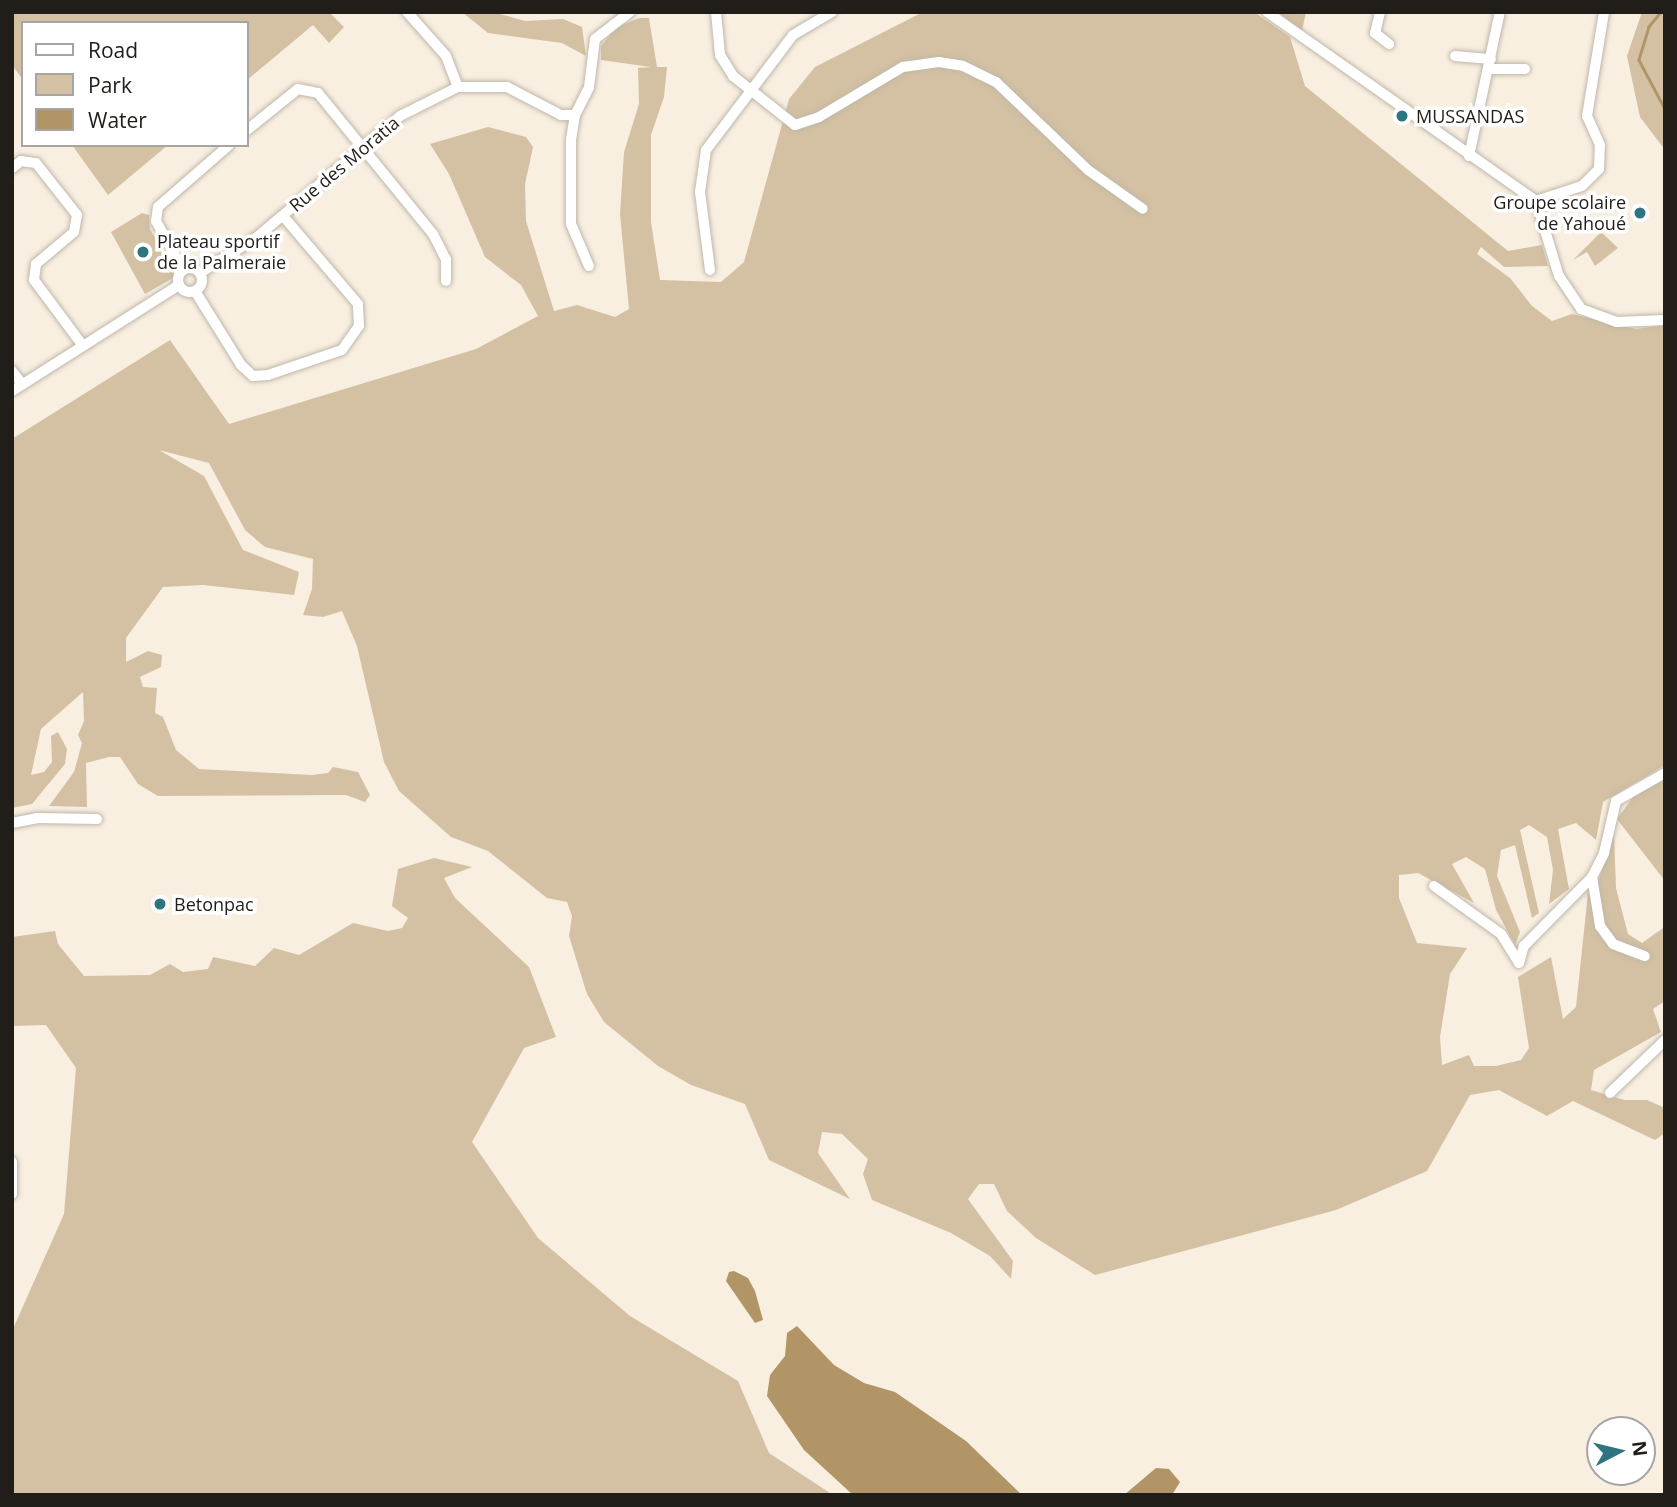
<!DOCTYPE html>
<meta charset="utf-8">
<style>
body{margin:0}
#map{position:relative;width:1677px;height:1507px;overflow:hidden;background:#f8efe1;font-family:"Open Sans",sans-serif}
div>[style]{position:absolute}
.green>*{inset:0;background:#d4c0a2}
.water>*{inset:0;background:#b19566}
.stream>*{height:2.5px;margin:-1.25px;padding:0 1.25px;transform-origin:1.25px;border-radius:1.25px;background:#b19566}
.roads{filter:drop-shadow(0 0 2px #bfb7a9) drop-shadow(0 0 2px #bfb7a9)}
.street>*{height:10px;margin:-5px;padding:0 5px;transform-origin:5px;border-radius:5px;background:#fff}
.street>.ring{margin:-5px;padding:0;box-sizing:content-box;background:none;border:10px solid #fff;border-radius:50%}
.dots>*{width:19px;height:19px;translate:-50% -50%;box-sizing:border-box;border:4px solid #fff;border-radius:50%}
span{translate:-50% -50%;white-space:nowrap;text-align:center;line-height:1.15;-webkit-text-stroke:7px #fff;paint-order:stroke}
.poi-label{font-size:18px;color:#211d18}
.left{translate:0 -50%;text-align:left}
.right{translate:-100% -50%;text-align:right}
.street-label{font-size:18px;color:#211d18}
.frame{position:absolute;inset:0;border:14px solid #211d18;pointer-events:none}
.legend{position:absolute;left:21px;top:21px;width:228px;height:126px;box-sizing:border-box;background:#fff;border:2px solid #a6a5a3;margin:0;padding:9px 12px;list-style:none;font-size:21px;color:#211d18}
.legend li{display:flex;align-items:center;gap:14px;height:35px}
.legend b{width:35px;border:2px solid #a6a5a3}
.north{position:absolute;left:1586px;top:1416px;width:70px;height:70px;box-sizing:border-box;background:#fff;border:2px solid #a6a5a3;border-radius:50%;rotate:83deg;font-size:19px;font-weight:700;line-height:28px;text-align:center;color:#211d18}
.north::after{content:'';display:block;margin:auto;width:24px;height:32px;background:#2e7581;clip-path:polygon(50% 0,100% 100%,50% 72%,0 100%)}
</style>
<div id="map">
<div class="green">
<div style="clip-path:polygon(12px 12px,329px 12px,344px 27px,329px 43px,313px 25px,247px 80px,247px 23px,23px 23px,23px 80px,12px 65px)"></div>
<div style="clip-path:polygon(462px 12px,493px 12px,525px 21px,563px 19px,582px 27px,586px 56px,562px 43px,488px 33px)"></div>
<div style="clip-path:polygon(923px 12px,1254px 12px,1290px 37px,1305px 86px,1508px 251px,1542px 245px,1548px 266px,1504px 267px,1481px 247px,1477px 254px,1510px 278px,1532px 306px,1552px 321px,1572px 314px,1636px 329px,1665px 325px,1665px 765px,1603px 802px,1596px 840px,1576px 823px,1558px 829px,1569px 889px,1549px 904px,1553px 870px,1547px 837px,1529px 825px,1520px 830px,1539px 913px,1532px 918px,1515px 845px,1501px 850px,1497px 876px,1520px 932px,1515px 945px,1496px 910px,1485px 869px,1466px 857px,1452px 864px,1474px 903px,1418px 873px,1399px 875px,1399px 898px,1417px 943px,1467px 948px,1450px 974px,1440px 1037px,1442px 1065px,1469px 1055px,1474px 1066px,1496px 1066px,1521px 1060px,1529px 1048px,1518px 977px,1551px 957px,1563px 1019px,1576px 1007px,1588px 893px,1598px 881px,1614px 835px,1616px 888px,1628px 934px,1642px 943px,1663px 928px,1665px 915px,1665px 1001px,1653px 1009px,1661px 1032px,1594px 1070px,1591px 1090px,1624px 1100px,1647px 1100px,1665px 1108px,1665px 1133px,1655px 1140px,1573px 1101px,1547px 1116px,1499px 1090px,1470px 1095px,1427px 1171px,1336px 1210px,1095px 1275px,1036px 1238px,1007px 1211px,994px 1184px,979px 1184px,968px 1199px,1013px 1261px,1011px 1279px,990px 1256px,951px 1233px,872px 1200px,863px 1174px,868px 1159px,842px 1134px,822px 1132px,818px 1153px,850px 1199px,769px 1160px,745px 1104px,691px 1085px,658px 1066px,604px 1022px,587px 994px,569px 936px,572px 916px,567px 902px,547px 898px,488px 851px,451px 837px,399px 791px,384px 762px,357px 646px,342px 611px,323px 617px,303px 615px,312px 589px,313px 559px,265px 547px,245px 530px,209px 463px,159px 450px,204px 476px,243px 550px,299px 572px,294px 595px,203px 585px,163px 587px,126px 638px,126px 662px,148px 651px,162px 655px,161px 667px,140px 677px,143px 687px,157px 688px,155px 713px,163px 717px,176px 750px,199px 769px,312px 775px,328px 773px,333px 767px,358px 772px,370px 795px,365px 802px,346px 795px,158px 796px,138px 784px,120px 757px,109px 757px,86px 763px,87px 807px,49px 806px,74px 772px,82px 743px,78px 735px,84px 721px,83px 692px,41px 729px,31px 775px,44px 772px,52px 762px,51px 736px,58px 732px,67px 749px,65px 764px,32px 804px,12px 808px,12px 439px,170px 340px,229px 424px,476px 349px,538px 316px,521px 285px,485px 257px,449px 174px,430px 144px,488px 127px,526px 137px,533px 147px,525px 184px,526px 221px,554px 311px,577px 305px,615px 317px,629px 309px,620px 214px,624px 152px,639px 104px,638px 68px,651px 67px,601px 60px,601px 46px,616px 28px,639px 18px,649px 18px,657px 67px,667px 67px,664px 97px,651px 135px,651px 222px,660px 280px,721px 282px,744px 262px,789px 99px,815px 67px)"></div>
<div style="clip-path:polygon(1278px 12px,1306px 12px,1302px 31px)"></div>
<div style="clip-path:polygon(1642px 12px,1665px 12px,1665px 150px,1640px 117px,1627px 56px)"></div>
<div style="clip-path:polygon(72px 145px,168px 145px,108px 195px)"></div>
<div style="clip-path:polygon(142px 213px,149px 215px,150px 229px,174px 272px,173px 278px,145px 294px,111px 232px)"></div>
<div style="clip-path:polygon(1601px 232px,1618px 248px,1595px 266px,1587px 252px,1573px 260px)"></div>
<div style="clip-path:polygon(1665px 779px,1665px 881px,1617px 819px,1636px 793px)"></div>
<div style="clip-path:polygon(434px 858px,472px 867px,444px 878px,455px 898px,529px 967px,556px 1037px,524px 1048px,472px 1142px,538px 1238px,630px 1316px,738px 1381px,769px 1453px,833px 1495px,12px 1495px,12px 1331px,64px 1214px,76px 1068px,46px 1025px,12px 1026px,12px 937px,55px 931px,58px 944px,84px 976px,150px 975px,170px 964px,183px 972px,208px 969px,213px 957px,255px 966px,274px 948px,299px 955px,353px 923px,388px 931px,402px 928px,408px 918px,392px 906px,398px 869px)"></div>
</div>
<div class="water">
<div style="clip-path:polygon(734px 1271px,748px 1278px,755px 1291px,763px 1320px,755px 1323px,726px 1281px,729px 1272px)"></div>
<div style="clip-path:polygon(797px 1326px,834px 1365px,864px 1383px,895px 1392px,966px 1441px,1022px 1495px,853px 1495px,804px 1450px,767px 1396px,770px 1375px,785px 1356px,787px 1333px)"></div>
<div style="clip-path:polygon(1156px 1468px,1169px 1469px,1180px 1482px,1172px 1495px,1124px 1495px)"></div>
</div>
<div class="stream">
<div style="left:1661px;top:12px;width:19px;rotate:129deg"></div>
<div style="left:1649px;top:27px;width:34px;rotate:107deg"></div>
<div style="left:1639px;top:60px;width:55px;rotate:62deg"></div>
</div>
<div class="roads">
<div class="street">
<div style="left:407px;top:12px;width:59px;rotate:48.4deg"></div>
<div style="left:446px;top:56px;width:33px;rotate:69deg"></div>
<div style="left:716px;top:12px;width:43px;rotate:84.7deg"></div>
<div style="left:720px;top:55px;width:25px;rotate:58deg"></div>
<div style="left:733px;top:76px;width:79px;rotate:38.3deg"></div>
<div style="left:795px;top:125px;width:25px;rotate:-18deg"></div>
<div style="left:819px;top:117px;width:98px;rotate:-30.8deg"></div>
<div style="left:903px;top:67px;width:36px;rotate:-8deg"></div>
<div style="left:939px;top:62px;width:24px;rotate:9deg"></div>
<div style="left:963px;top:66px;width:37px;rotate:26deg"></div>
<div style="left:996px;top:82px;width:127px;rotate:43.7deg"></div>
<div style="left:1088px;top:170px;width:67px;rotate:35.3deg"></div>
<div style="left:1267px;top:12px;width:329px;rotate:35.1deg"></div>
<div style="left:1380px;top:12px;width:22px;rotate:103deg"></div>
<div style="left:1375px;top:33px;width:18px;rotate:38deg"></div>
<div style="left:1455px;top:56px;width:36px;rotate:5deg"></div>
<div style="left:1489px;top:69px;width:36px"></div>
<div style="left:247px;top:130px;width:65px;rotate:-38.8deg"></div>
<div style="left:298px;top:89px;width:20px;rotate:11deg"></div>
<div style="left:318px;top:93px;width:182px;rotate:50.8deg"></div>
<div style="left:433px;top:234px;width:28px;rotate:63deg"></div>
<div style="left:446px;top:259px;width:22px;rotate:90deg"></div>
<div style="left:1469px;top:156px;width:147px;rotate:-77.9deg"></div>
<div style="left:12px;top:168px;width:11px;rotate:-38deg"></div>
<div style="left:21px;top:161px;width:15px;rotate:8deg"></div>
<div style="left:36px;top:163px;width:66px;rotate:51.7deg"></div>
<div style="left:77px;top:215px;width:17px;rotate:100deg"></div>
<div style="left:74px;top:232px;width:50px;rotate:139.9deg"></div>
<div style="left:36px;top:264px;width:16px;rotate:97deg"></div>
<div style="left:34px;top:280px;width:82px;rotate:53.4deg"></div>
<div style="left:1536px;top:201px;width:48px;rotate:-18.1deg"></div>
<div style="left:1582px;top:186px;width:24px;rotate:-45deg"></div>
<div style="left:1599px;top:169px;width:24px;rotate:-88deg"></div>
<div style="left:1600px;top:145px;width:32px;rotate:-114deg"></div>
<div style="left:1587px;top:116px;width:105px;rotate:-80.7deg"></div>
<div style="left:1536px;top:201px;width:78px;rotate:73deg"></div>
<div style="left:1559px;top:276px;width:40px;rotate:56deg"></div>
<div style="left:1581px;top:309px;width:38px;rotate:20deg"></div>
<div style="left:1617px;top:322px;width:48px;rotate:-2.4deg"></div>
<div style="left:589px;top:266px;width:46px;rotate:-113.2deg"></div>
<div style="left:571px;top:224px;width:84px;rotate:-90deg"></div>
<div style="left:571px;top:140px;width:25px;rotate:-81deg"></div>
<div style="left:575px;top:115px;width:31px;rotate:-63deg"></div>
<div style="left:589px;top:87px;width:48px;rotate:-82.9deg"></div>
<div style="left:595px;top:39px;width:44px;rotate:-37.6deg"></div>
<div class="ring" style="left:178px;top:268px;width:14px;height:14px"></div>
<div style="left:183px;top:269px;width:55px;rotate:-119.4deg"></div>
<div style="left:156px;top:221px;width:14px;rotate:-82deg"></div>
<div style="left:158px;top:207px;width:94px;rotate:-41.1deg"></div>
<div style="left:710px;top:270px;width:79px;rotate:-97.3deg"></div>
<div style="left:700px;top:192px;width:42px;rotate:-81.9deg"></div>
<div style="left:706px;top:150px;width:144px;rotate:-52.9deg"></div>
<div style="left:793px;top:35px;width:45px;rotate:-30.5deg"></div>
<div style="left:200px;top:273px;width:67px;rotate:-32.3deg"></div>
<div style="left:257px;top:237px;width:187px;rotate:-40.2deg"></div>
<div style="left:400px;top:116px;width:65px;rotate:-26.6deg"></div>
<div style="left:458px;top:87px;width:49px"></div>
<div style="left:507px;top:87px;width:61px;rotate:27.4deg"></div>
<div style="left:561px;top:115px;width:14px"></div>
<div style="left:195px;top:291px;width:87px;rotate:58.1deg"></div>
<div style="left:241px;top:365px;width:16px;rotate:43deg"></div>
<div style="left:253px;top:376px;width:15px;rotate:-4deg"></div>
<div style="left:268px;top:375px;width:78px;rotate:-18.7deg"></div>
<div style="left:342px;top:350px;width:29px;rotate:-55deg"></div>
<div style="left:359px;top:326px;width:22px;rotate:-93deg"></div>
<div style="left:358px;top:304px;width:116px;rotate:-130.4deg"></div>
<div style="left:12px;top:371px;width:16px;rotate:52deg"></div>
<div style="left:12px;top:391px;width:198px;rotate:-32.4deg"></div>
<div style="left:12px;top:823px;width:25px;rotate:-11deg"></div>
<div style="left:37px;top:818px;width:60px;rotate:1deg"></div>
<div style="left:1592px;top:877px;width:50px;rotate:80.7deg"></div>
<div style="left:1600px;top:926px;width:22px;rotate:54deg"></div>
<div style="left:1613px;top:944px;width:34px;rotate:21deg"></div>
<div style="left:1434px;top:886px;width:82px;rotate:35.6deg"></div>
<div style="left:1501px;top:934px;width:34px;rotate:58deg"></div>
<div style="left:1519px;top:963px;width:18px;rotate:-74deg"></div>
<div style="left:1524px;top:946px;width:97px;rotate:-45.4deg"></div>
<div style="left:1592px;top:877px;width:27px;rotate:-63deg"></div>
<div style="left:1604px;top:853px;width:53px;rotate:-77deg"></div>
<div style="left:1616px;top:801px;width:56px;rotate:-29.7deg"></div>
<div style="left:1610px;top:1093px;width:76px;rotate:-43.9deg"></div>
<div style="left:12px;top:1162px;width:32px;rotate:90deg"></div>
</div>
</div>
<div class="dots">
<div style="left:1402px;top:116px;background:#2e7581"></div>
<div style="left:1640px;top:213px;background:#2e7581"></div>
<div style="left:143px;top:252px;background:#2e7581"></div>
<div style="left:160px;top:904px;background:#2e7581"></div>
</div>
<div class="poi-label">
<span class="left" style="left:1416px;top:116px">MUSSANDAS</span>
<span class="right" style="left:1626px;top:213px">Groupe scolaire<br>de Yahoué</span>
<span class="left" style="left:157px;top:252px">Plateau sportif<br>de la Palmeraie</span>
<span class="left" style="left:174px;top:904px">Betonpac</span>
</div>
<div class="street-label">
<span style="left:344px;top:164px;rotate:-40deg">Rue des Moratia</span>
</div>
<div class="frame"></div>
<ul class="legend">
<li><b style="height:9px;background:#fff"></b>Road</li>
<li><b style="height:19px;background:#d4c0a2"></b>Park</li>
<li><b style="height:19px;background:#b19566"></b>Water</li>
</ul>
<div class="north">N</div>
</div>
